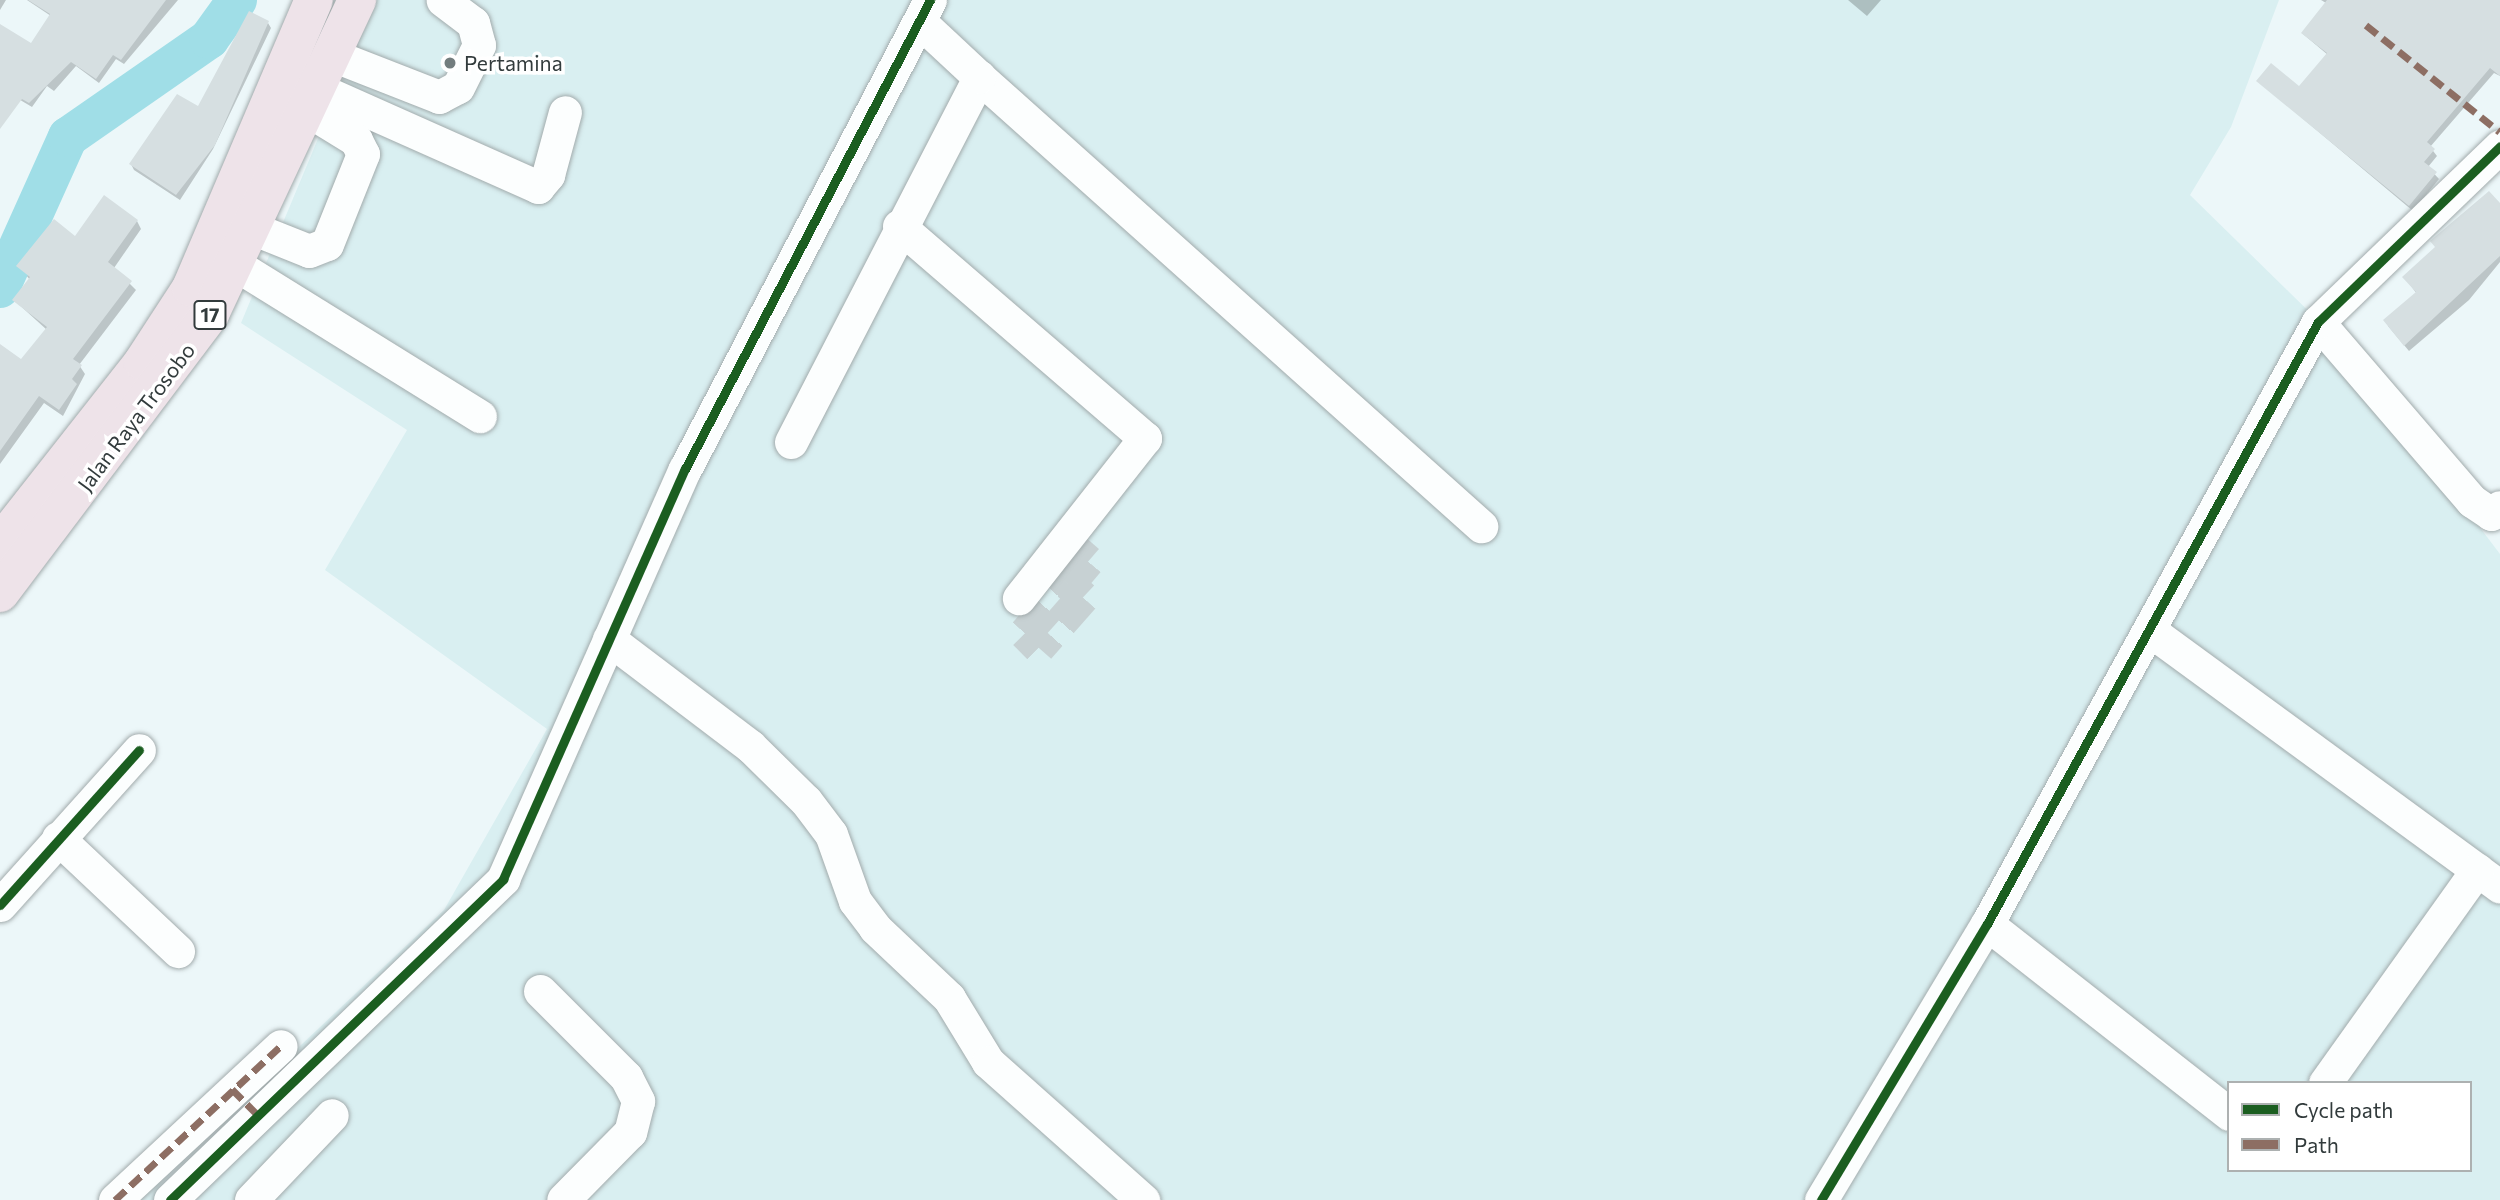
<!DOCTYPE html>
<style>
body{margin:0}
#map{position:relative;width:2500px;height:1200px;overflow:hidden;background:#ecf7f9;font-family:Commissioner,sans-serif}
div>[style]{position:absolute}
.built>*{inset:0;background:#d9eff1}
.shadow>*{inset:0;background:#0003}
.river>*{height:40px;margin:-20px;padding:0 20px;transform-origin:20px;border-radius:20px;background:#a0dee7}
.building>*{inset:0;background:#d6dfe1}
.minor-tunnel>*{height:33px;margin-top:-16.5px;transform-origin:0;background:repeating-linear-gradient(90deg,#c7d1d3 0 33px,transparent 0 50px)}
.roads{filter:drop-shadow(0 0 2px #a2abac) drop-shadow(0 0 2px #a2abac)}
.minor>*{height:33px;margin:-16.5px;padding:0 16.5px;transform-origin:16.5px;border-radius:16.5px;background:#fcfefe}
.highway>*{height:38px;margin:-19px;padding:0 19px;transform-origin:19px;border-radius:19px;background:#eee3e9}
.quiet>*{height:7px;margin-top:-3.5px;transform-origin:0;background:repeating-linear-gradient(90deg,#8d6e63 0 14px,transparent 0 21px)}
.cycleway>*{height:9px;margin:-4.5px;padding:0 4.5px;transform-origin:4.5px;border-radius:4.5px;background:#1b5e20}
.dots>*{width:19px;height:19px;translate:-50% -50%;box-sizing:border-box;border:4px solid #fff;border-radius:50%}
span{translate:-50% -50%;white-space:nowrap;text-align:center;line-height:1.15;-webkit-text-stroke:7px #fff;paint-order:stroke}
.shield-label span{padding:2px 5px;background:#fff;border:2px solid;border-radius:5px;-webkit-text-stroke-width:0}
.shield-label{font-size:19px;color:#323b3c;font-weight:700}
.poi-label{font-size:21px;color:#323b3c}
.left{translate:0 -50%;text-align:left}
.street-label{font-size:21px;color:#323b3c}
.legend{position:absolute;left:2227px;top:1081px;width:245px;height:91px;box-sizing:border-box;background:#fff;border:2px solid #adb1b1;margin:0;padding:9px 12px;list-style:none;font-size:21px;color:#323b3c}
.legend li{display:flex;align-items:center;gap:14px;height:35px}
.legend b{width:35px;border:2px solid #adb1b1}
</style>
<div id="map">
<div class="built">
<div style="clip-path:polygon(evenodd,376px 0,2279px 0,2231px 127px,2190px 195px,2335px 337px,2500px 554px,2500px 1200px,137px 1200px,444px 910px,547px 729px,325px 570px,407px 430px,241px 323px,376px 0,2229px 1083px,2470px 1083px,2470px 1170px,2229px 1170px,2229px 1083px)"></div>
</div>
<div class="shadow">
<div style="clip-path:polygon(0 0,6px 0,0 10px)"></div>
<div style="clip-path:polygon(27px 0,178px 0,124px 64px,116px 59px,99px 83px,76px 66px,54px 91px,47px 86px,32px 107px,0 88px,0 27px,32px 45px,51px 16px)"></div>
<div style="clip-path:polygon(1848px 0,1881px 0,1867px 16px)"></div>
<div style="clip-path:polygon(2321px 0,2500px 0,2500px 76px,2494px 73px,2430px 147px,2437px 156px,2428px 167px,2439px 179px,2413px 211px,2258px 81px,2299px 88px,2328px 55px,2303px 34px,2326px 3px)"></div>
<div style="clip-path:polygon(268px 23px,271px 28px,213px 149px,180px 200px,134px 170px,131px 164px,199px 109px)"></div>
<div style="clip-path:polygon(2500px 205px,2500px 262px,2469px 300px,2409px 351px,2388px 326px,2417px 294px,2405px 278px)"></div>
<div style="clip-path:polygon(137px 221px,141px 229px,114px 268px,136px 290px,79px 365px,85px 374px,63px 416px,44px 403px,0 464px,0 348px,22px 361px,47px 330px,14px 300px,30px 280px,19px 266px,76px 238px)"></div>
</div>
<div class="river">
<div style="left:0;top:288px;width:166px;rotate:-65.8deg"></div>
<div style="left:68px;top:137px;width:172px;rotate:-34.8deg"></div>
<div style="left:209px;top:39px;width:48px;rotate:-54.3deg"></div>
</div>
<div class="building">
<div style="clip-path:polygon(28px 0,166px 0,121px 60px,113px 55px,96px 79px,71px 62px,29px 103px,22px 99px,0 129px,0 24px,31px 43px,50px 14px)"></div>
<div style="clip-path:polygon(2327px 0,2500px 0,2500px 76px,2490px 68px,2427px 142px,2435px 149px,2424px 162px,2437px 172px,2409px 206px,2256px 81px,2271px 63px,2299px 86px,2327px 53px,2301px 33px)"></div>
<div style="clip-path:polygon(249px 11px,269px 21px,215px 145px,176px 195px,129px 164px,177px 94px,198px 106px)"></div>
<div style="clip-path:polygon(2489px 191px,2500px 203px,2500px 256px,2404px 346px,2383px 320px,2416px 292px,2402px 277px,2435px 247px,2430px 241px)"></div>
<div style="clip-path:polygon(104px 195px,138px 220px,108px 262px,132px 281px,73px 359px,82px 365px,72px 379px,77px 384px,59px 410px,39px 396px,0 451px,0 344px,21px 359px,47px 327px,12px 300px,30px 277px,16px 266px,54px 219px,75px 236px)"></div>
</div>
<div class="minor-tunnel">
<div style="left:1064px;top:540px;width:32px;rotate:41deg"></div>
<div style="left:1088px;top:561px;width:30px;rotate:130deg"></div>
<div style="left:1069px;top:584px;width:19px;rotate:43deg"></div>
<div style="left:1083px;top:597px;width:67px;rotate:131.3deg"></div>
<div style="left:1039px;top:647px;width:20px;rotate:-135deg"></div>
<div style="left:1025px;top:633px;width:66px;rotate:-48.1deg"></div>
</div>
<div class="roads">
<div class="minor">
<div style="left:332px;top:55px;width:115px;rotate:21.4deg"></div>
<div style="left:439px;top:97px;width:21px;rotate:-28deg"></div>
<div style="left:458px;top:87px;width:47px;rotate:-63.4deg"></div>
<div style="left:479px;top:45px;width:23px;rotate:-105deg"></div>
<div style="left:473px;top:23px;width:38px;rotate:-143deg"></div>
<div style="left:979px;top:77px;width:674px;rotate:41.81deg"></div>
<div style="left:318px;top:89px;width:241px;rotate:24deg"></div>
<div style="left:538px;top:187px;width:16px;rotate:-50deg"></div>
<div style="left:548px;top:175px;width:65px;rotate:-74.9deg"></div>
<div style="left:899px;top:226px;width:325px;rotate:40.8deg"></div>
<div style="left:1145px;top:438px;width:204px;rotate:128.2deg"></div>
<div style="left:254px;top:229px;width:59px;rotate:21.8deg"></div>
<div style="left:309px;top:251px;width:19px;rotate:-21deg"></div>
<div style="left:327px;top:244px;width:97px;rotate:-68.2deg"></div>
<div style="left:363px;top:154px;width:16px;rotate:-117deg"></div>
<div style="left:356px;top:140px;width:55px;rotate:-148.3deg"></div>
<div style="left:236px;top:265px;width:287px;rotate:31.8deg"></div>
<div style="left:2318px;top:322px;width:236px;rotate:49.3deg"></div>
<div style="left:2472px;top:501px;width:23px;rotate:34deg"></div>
<div style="left:2491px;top:514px;width:11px;rotate:-38deg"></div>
<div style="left:791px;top:442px;width:411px;rotate:-62.7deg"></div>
<div style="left:979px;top:77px;width:79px;rotate:-137deg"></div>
<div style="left:2152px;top:632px;width:431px;rotate:36.2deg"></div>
<div style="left:609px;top:639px;width:177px;rotate:37.2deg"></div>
<div style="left:750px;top:746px;width:78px;rotate:44.5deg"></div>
<div style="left:806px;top:801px;width:41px;rotate:52.9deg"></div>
<div style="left:831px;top:834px;width:71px;rotate:70.3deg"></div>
<div style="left:855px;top:901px;width:34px;rotate:53deg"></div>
<div style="left:875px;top:928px;width:102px;rotate:43.4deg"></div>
<div style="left:949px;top:998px;width:75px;rotate:58.6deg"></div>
<div style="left:988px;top:1062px;width:208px;rotate:41.7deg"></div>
<div style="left:58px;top:838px;width:165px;rotate:43.3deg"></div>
<div style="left:0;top:905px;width:208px;rotate:-48.1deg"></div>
<div style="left:1987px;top:924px;width:308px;rotate:38.1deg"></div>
<div style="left:540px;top:991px;width:122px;rotate:45deg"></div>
<div style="left:626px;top:1077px;width:27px;rotate:63deg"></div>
<div style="left:638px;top:1101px;width:32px;rotate:104deg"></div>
<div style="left:630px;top:1132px;width:95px;rotate:134.6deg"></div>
<div style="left:2325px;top:1083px;width:262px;rotate:-54.5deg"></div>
<div style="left:115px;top:1200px;width:226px;rotate:-42.9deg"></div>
<div style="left:170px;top:1200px;width:463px;rotate:-43.9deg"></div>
<div style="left:503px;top:879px;width:449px;rotate:-66.1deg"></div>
<div style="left:685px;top:469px;width:529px;rotate:-62.42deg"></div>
<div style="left:251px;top:1200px;width:117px;rotate:-46.4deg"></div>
<div style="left:1821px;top:1200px;width:322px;rotate:-59deg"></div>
<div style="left:1987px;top:924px;width:687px;rotate:-61.2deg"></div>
<div style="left:2318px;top:322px;width:253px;rotate:-44deg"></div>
</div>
<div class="highway">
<div style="left:0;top:544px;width:231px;rotate:-51.8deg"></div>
<div style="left:143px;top:362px;width:88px;rotate:-57deg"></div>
<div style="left:191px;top:288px;width:313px;rotate:-66.9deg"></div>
<div style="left:0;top:593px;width:349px;rotate:-53deg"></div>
<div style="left:210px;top:314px;width:347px;rotate:-64.9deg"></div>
</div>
</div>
<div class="quiet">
<div style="left:2366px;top:25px;width:171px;rotate:38.6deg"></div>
<div style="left:232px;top:1089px;width:37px;rotate:45deg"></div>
<div style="left:258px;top:1115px;width:6px;rotate:135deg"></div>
<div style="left:115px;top:1200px;width:226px;rotate:-42.9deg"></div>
</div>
<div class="cycleway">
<div style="left:0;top:905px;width:208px;rotate:-48.1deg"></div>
<div style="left:170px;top:1200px;width:463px;rotate:-43.9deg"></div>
<div style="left:503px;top:879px;width:449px;rotate:-66.1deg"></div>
<div style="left:685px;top:469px;width:529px;rotate:-62.42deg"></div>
<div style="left:1821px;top:1200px;width:322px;rotate:-59deg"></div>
<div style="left:1987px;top:924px;width:687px;rotate:-61.2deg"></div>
<div style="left:2318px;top:322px;width:253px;rotate:-44deg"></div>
</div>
<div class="dots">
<div style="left:450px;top:63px;background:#737d7e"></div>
</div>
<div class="shield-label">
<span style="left:210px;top:315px">17</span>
</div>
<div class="poi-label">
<span class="left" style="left:464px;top:63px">Pertamina</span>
</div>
<div class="street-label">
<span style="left:136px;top:417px;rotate:-53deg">Jalan Raya Trosobo</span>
</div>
<ul class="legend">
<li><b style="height:9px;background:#1b5e20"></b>Cycle path</li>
<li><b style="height:9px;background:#8d6e63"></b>Path</li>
</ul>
</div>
